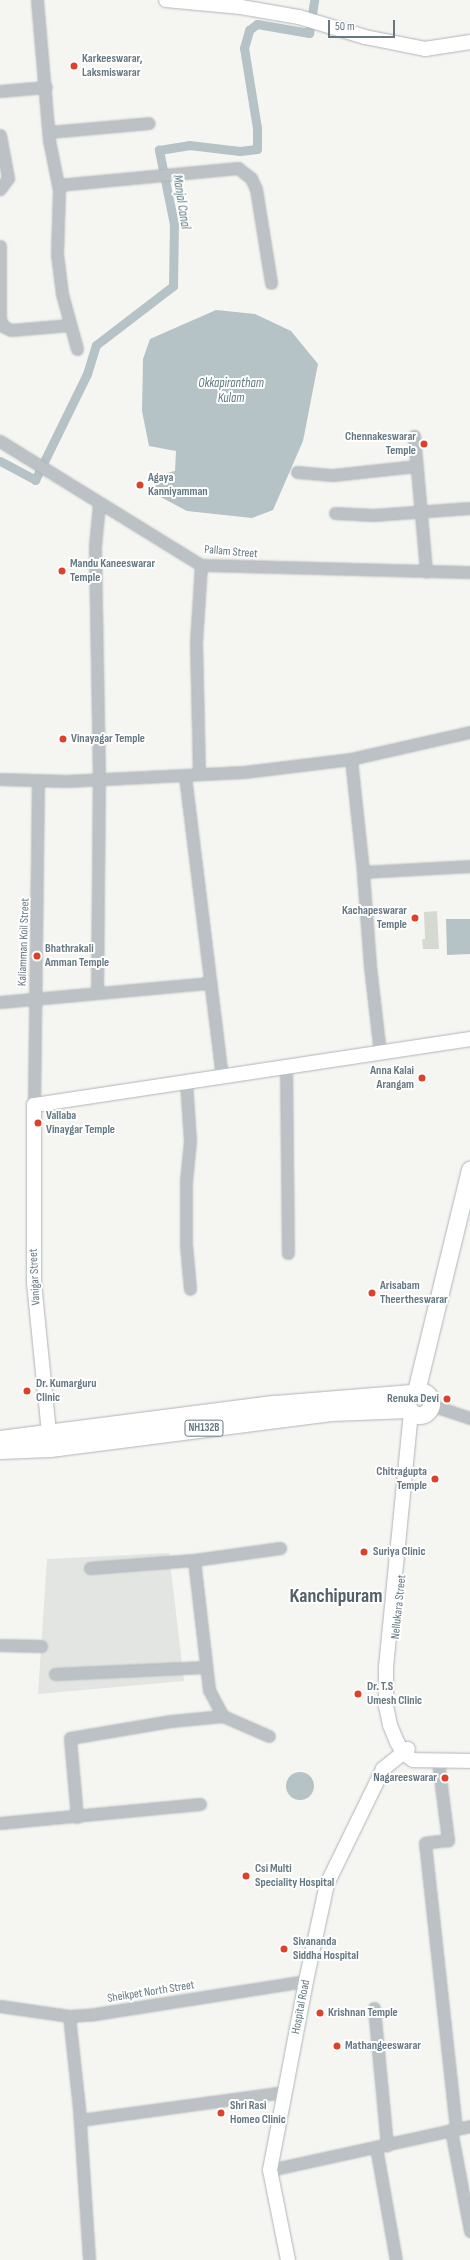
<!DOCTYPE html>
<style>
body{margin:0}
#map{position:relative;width:470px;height:2260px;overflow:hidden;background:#f5f5f2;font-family:"Sofia Sans Condensed",sans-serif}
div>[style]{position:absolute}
.built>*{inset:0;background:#e3e5e3}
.green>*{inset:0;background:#d5dad1}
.water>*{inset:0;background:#b5c3c6}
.round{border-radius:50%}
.canal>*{height:9px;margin:-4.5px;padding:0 4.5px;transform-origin:4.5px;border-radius:4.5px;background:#b5c3c6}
.roads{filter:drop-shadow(0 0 1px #afb5b8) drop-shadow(0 0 1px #afb5b8)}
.minor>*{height:11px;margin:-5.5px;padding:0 5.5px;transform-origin:5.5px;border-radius:5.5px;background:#bbc1c4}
.major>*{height:14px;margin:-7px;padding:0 7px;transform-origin:7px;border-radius:7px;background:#fff}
.highway>*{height:17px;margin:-8.5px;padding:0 8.5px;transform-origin:8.5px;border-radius:8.5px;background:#fff}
.highway>.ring{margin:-8.5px;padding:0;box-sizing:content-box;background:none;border:17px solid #fff;border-radius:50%}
.dots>*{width:11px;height:11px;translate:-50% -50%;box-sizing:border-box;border:2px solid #fff;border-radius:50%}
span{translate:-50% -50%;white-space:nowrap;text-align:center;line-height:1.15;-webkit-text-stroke:4px #fff;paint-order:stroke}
.shield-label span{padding:1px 3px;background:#fff;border:1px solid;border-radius:3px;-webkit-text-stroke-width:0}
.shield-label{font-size:11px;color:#657882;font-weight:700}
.poi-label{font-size:12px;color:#657882;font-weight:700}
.left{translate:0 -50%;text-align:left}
.right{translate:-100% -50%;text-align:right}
.street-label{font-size:12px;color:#657882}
.water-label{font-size:13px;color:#607a7f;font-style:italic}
.town-label{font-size:20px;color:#526067;font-weight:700}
.scale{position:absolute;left:328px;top:20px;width:67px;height:18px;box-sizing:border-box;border:2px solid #657882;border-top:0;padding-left:5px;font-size:12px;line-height:14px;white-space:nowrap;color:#657882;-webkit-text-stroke:3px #fff;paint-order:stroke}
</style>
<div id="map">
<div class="built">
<div style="clip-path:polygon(169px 1553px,184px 1681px,38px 1694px,47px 1559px)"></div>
</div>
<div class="green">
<div style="clip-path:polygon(437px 911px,439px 949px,423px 949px,422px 939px,425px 939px,424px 912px)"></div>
</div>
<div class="water">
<div style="clip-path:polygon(216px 310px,255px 314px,291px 331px,318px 364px,303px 441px,273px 510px,252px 518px,187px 511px,153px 493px,159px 475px,175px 471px,176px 451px,149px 446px,142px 411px,143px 359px,150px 339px)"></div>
<div style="clip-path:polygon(446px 919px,470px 919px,470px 954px,447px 955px)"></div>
<div class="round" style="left:286px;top:1772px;width:28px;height:28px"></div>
</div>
<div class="canal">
<div style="left:0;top:461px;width:40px;rotate:28deg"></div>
<div style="left:35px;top:480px;width:118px;rotate:-63.9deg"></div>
<div style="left:87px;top:374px;width:30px;rotate:-73deg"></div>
<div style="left:96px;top:345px;width:97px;rotate:-37.5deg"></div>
<div style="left:173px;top:286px;width:62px;rotate:-89.1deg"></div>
<div style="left:174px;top:224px;width:76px;rotate:-101.5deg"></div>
<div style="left:159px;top:150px;width:30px;rotate:-9deg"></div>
<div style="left:189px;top:145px;width:51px;rotate:6.7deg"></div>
<div style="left:240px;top:151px;width:17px;rotate:-7deg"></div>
<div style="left:257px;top:149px;width:21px;rotate:-90deg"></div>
<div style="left:257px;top:128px;width:81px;rotate:-99.2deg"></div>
<div style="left:244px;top:48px;width:19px;rotate:-74deg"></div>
<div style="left:249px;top:30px;width:10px;rotate:-37deg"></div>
<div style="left:257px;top:24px;width:53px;rotate:9.8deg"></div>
<div style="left:309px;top:33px;width:33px;rotate:-81deg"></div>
</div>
<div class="roads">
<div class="minor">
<div style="left:37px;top:0;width:141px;rotate:85.1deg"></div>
<div style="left:49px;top:140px;width:51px;rotate:78.7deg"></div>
<div style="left:59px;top:190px;width:64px;rotate:91.8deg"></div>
<div style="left:57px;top:254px;width:40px;rotate:82.9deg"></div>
<div style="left:62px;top:294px;width:57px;rotate:74.7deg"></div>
<div style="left:0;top:91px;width:46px;rotate:-5deg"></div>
<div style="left:49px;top:132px;width:100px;rotate:-5.1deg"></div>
<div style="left:0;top:135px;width:44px;rotate:79.5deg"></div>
<div style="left:8px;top:178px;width:14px;rotate:126deg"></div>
<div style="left:58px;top:185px;width:181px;rotate:-5.4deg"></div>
<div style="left:238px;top:168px;width:16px;rotate:38deg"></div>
<div style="left:251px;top:178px;width:12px;rotate:66deg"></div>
<div style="left:256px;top:189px;width:95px;rotate:80.9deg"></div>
<div style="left:0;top:246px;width:73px;rotate:90deg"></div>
<div style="left:0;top:319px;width:8px;rotate:67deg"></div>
<div style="left:3px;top:326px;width:9px;rotate:27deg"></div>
<div style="left:11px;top:330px;width:59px;rotate:-4.8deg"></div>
<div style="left:414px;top:436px;width:136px;rotate:84.9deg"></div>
<div style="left:0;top:441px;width:236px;rotate:31.7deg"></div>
<div style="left:201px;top:565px;width:269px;rotate:1.5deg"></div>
<div style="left:297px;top:472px;width:36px;rotate:5deg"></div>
<div style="left:333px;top:475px;width:84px;rotate:-6.1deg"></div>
<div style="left:335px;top:513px;width:38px;rotate:3deg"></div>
<div style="left:373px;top:515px;width:97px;rotate:-4.1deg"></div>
<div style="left:351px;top:759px;width:114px;rotate:83.9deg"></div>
<div style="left:199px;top:774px;width:132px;rotate:-91.3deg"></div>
<div style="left:196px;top:642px;width:77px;rotate:-86.3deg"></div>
<div style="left:185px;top:776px;width:302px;rotate:83deg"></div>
<div style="left:0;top:779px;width:66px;rotate:1.7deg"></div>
<div style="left:66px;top:781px;width:178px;rotate:-2.9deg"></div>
<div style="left:244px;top:772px;width:108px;rotate:-6.9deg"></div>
<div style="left:351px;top:759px;width:122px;rotate:-12.8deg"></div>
<div style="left:97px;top:993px;width:214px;rotate:-89.5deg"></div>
<div style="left:99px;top:779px;width:233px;rotate:-91deg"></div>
<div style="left:95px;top:546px;width:42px;rotate:-84.6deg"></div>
<div style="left:0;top:1002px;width:211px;rotate:-5.2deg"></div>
<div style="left:380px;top:1053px;width:88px;rotate:-96.6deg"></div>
<div style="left:370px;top:966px;width:94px;rotate:-94.3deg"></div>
<div style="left:363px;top:872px;width:107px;rotate:-3.2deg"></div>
<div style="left:286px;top:1067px;width:186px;rotate:89.4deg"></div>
<div style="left:186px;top:1082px;width:59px;rotate:86.1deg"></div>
<div style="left:190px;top:1141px;width:40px;rotate:95.7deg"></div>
<div style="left:186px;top:1181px;width:64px;rotate:90deg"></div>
<div style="left:186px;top:1245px;width:44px;rotate:84.8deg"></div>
<div style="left:34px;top:1105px;width:325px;rotate:-89.3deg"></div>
<div style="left:431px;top:1405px;width:41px;rotate:18.4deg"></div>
<div style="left:194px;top:1560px;width:131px;rotate:83.4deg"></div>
<div style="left:209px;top:1690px;width:30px;rotate:62deg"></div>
<div style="left:223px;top:1716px;width:50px;rotate:23.5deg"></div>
<div style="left:90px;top:1568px;width:104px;rotate:-4.4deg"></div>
<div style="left:194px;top:1560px;width:87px;rotate:-7.9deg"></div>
<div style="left:0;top:1645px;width:41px;rotate:1.4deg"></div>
<div style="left:55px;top:1674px;width:151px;rotate:-2.7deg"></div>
<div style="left:438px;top:1762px;width:79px;rotate:82.7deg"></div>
<div style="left:448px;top:1840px;width:23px;rotate:173deg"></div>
<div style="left:425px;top:1843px;width:288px;rotate:83.8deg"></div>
<div style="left:77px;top:1817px;width:79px;rotate:-95.1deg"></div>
<div style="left:70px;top:1738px;width:102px;rotate:-9.6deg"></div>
<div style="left:171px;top:1721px;width:52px;rotate:-5.5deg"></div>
<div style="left:0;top:1823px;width:201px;rotate:-5.4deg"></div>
<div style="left:0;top:2006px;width:70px;rotate:8.2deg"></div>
<div style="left:69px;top:2016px;width:26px;rotate:-4deg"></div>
<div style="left:95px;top:2014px;width:214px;rotate:-8.9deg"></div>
<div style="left:374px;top:2008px;width:138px;rotate:84.6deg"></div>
<div style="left:69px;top:2016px;width:93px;rotate:83.8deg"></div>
<div style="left:79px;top:2108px;width:152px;rotate:86.2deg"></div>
<div style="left:80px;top:2120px;width:207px;rotate:-7.8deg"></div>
<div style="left:451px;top:2130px;width:103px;rotate:79.3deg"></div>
<div style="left:376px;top:2147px;width:115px;rotate:80deg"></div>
<div style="left:270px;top:2170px;width:205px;rotate:-12.4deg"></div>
</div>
<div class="major">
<div style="left:166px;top:0;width:75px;rotate:5.3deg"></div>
<div style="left:241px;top:7px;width:59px;rotate:9.8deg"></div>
<div style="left:299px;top:17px;width:69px;rotate:16.9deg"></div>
<div style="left:365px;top:37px;width:61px;rotate:11.3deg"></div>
<div style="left:425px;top:49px;width:46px;rotate:-8.8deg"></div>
<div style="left:411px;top:1412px;width:257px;rotate:95.6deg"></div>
<div style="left:386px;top:1668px;width:38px;rotate:90deg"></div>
<div style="left:386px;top:1706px;width:19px;rotate:78deg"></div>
<div style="left:390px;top:1725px;width:18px;rotate:68deg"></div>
<div style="left:397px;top:1742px;width:13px;rotate:61deg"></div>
<div style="left:403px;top:1753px;width:12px;rotate:35deg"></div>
<div style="left:413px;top:1760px;width:57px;rotate:1deg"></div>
<div style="left:50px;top:1443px;width:162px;rotate:-95.7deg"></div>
<div style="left:34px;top:1282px;width:177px;rotate:-90deg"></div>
<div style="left:34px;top:1105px;width:441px;rotate:-8.6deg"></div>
<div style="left:288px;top:2260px;width:92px;rotate:-101.3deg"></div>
<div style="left:270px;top:2170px;width:192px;rotate:-79.2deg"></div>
<div style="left:306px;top:1981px;width:99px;rotate:-77.8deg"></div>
<div style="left:327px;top:1884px;width:128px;rotate:-64deg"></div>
<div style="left:383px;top:1769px;width:32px;rotate:-39deg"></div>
</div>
<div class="highway">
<div style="left:416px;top:1391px;width:228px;rotate:-76.3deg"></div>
<div class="ring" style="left:407px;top:1391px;width:7px;height:7px"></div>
<div style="left:0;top:1439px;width:277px;rotate:-7.3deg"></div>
<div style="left:275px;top:1404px;width:137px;rotate:-4.6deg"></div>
<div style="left:0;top:1450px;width:50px;rotate:-2.3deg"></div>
<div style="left:50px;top:1448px;width:283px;rotate:-7.3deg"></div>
<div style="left:331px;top:1412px;width:78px;rotate:-2.2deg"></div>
</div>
</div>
<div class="dots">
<div style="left:74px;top:66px;background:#df4028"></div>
<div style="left:424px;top:444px;background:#df4028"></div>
<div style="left:140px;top:485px;background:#df4028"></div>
<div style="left:62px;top:571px;background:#df4028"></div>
<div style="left:63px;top:739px;background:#df4028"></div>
<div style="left:415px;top:918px;background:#df4028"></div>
<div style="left:37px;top:956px;background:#df4028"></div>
<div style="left:422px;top:1078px;background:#df4028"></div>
<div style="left:38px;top:1123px;background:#df4028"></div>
<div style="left:372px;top:1293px;background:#df4028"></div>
<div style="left:27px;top:1391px;background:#df4028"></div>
<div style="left:447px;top:1399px;background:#df4028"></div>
<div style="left:435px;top:1479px;background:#df4028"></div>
<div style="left:364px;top:1552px;background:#df4028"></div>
<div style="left:358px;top:1694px;background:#df4028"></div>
<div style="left:445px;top:1778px;background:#df4028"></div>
<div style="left:246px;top:1876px;background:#df4028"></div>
<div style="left:284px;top:1949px;background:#df4028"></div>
<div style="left:320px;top:2013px;background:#df4028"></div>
<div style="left:337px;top:2046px;background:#df4028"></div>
<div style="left:221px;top:2113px;background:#df4028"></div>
</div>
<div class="shield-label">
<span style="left:204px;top:1428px">NH132B</span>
</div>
<div class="poi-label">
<span class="left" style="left:82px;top:66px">Karkeeswarar,<br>Laksmiswarar</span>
<span class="right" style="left:416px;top:444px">Chennakeswarar<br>Temple</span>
<span class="left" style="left:148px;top:485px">Agaya<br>Kanniyamman</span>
<span class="left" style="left:70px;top:571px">Mandu Kaneeswarar<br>Temple</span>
<span class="left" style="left:71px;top:739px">Vinayagar Temple</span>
<span class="right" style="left:407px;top:918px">Kachapeswarar<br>Temple</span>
<span class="left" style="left:45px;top:956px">Bhathrakali<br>Amman Temple</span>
<span class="right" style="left:414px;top:1078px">Anna Kalai<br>Arangam</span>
<span class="left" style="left:46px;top:1123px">Vallaba<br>Vinaygar Temple</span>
<span class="left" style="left:380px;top:1293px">Arisabam<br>Theertheswarar</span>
<span class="left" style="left:36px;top:1391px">Dr. Kumarguru<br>Clinic</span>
<span class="right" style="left:439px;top:1399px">Renuka Devi</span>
<span class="right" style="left:427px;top:1479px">Chitragupta<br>Temple</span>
<span class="left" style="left:373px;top:1552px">Suriya Clinic</span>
<span class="left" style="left:367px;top:1694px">Dr. T.S<br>Umesh Clinic</span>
<span class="right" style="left:437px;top:1778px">Nagareeswarar</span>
<span class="left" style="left:255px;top:1876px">Csi Multi<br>Speciality Hospital</span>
<span class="left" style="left:293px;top:1949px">Sivananda<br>Siddha Hospital</span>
<span class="left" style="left:328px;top:2013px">Krishnan Temple</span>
<span class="left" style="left:345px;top:2046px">Mathangeeswarar</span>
<span class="left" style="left:230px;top:2113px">Shri Rasi<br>Homeo Clinic</span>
</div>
<div class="street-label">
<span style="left:231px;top:552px;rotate:5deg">Pallam Street</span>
<span style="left:24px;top:942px;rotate:-88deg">Kaliamman Koil Street</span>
<span style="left:35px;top:1277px;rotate:-93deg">Vanigar Street</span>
<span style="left:399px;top:1607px;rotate:-84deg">Nellukara Street</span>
<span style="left:151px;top:1992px;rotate:-9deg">Sheikpet North Street</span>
<span style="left:301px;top:2007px;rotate:-79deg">Hospital Road</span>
</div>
<div class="water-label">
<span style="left:181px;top:202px;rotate:81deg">Manjal Canal</span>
<span style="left:231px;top:391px">Okkapirantham<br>Kulam</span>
</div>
<div class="town-label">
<span style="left:336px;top:1596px">Kanchipuram</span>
</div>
<div class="scale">50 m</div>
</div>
